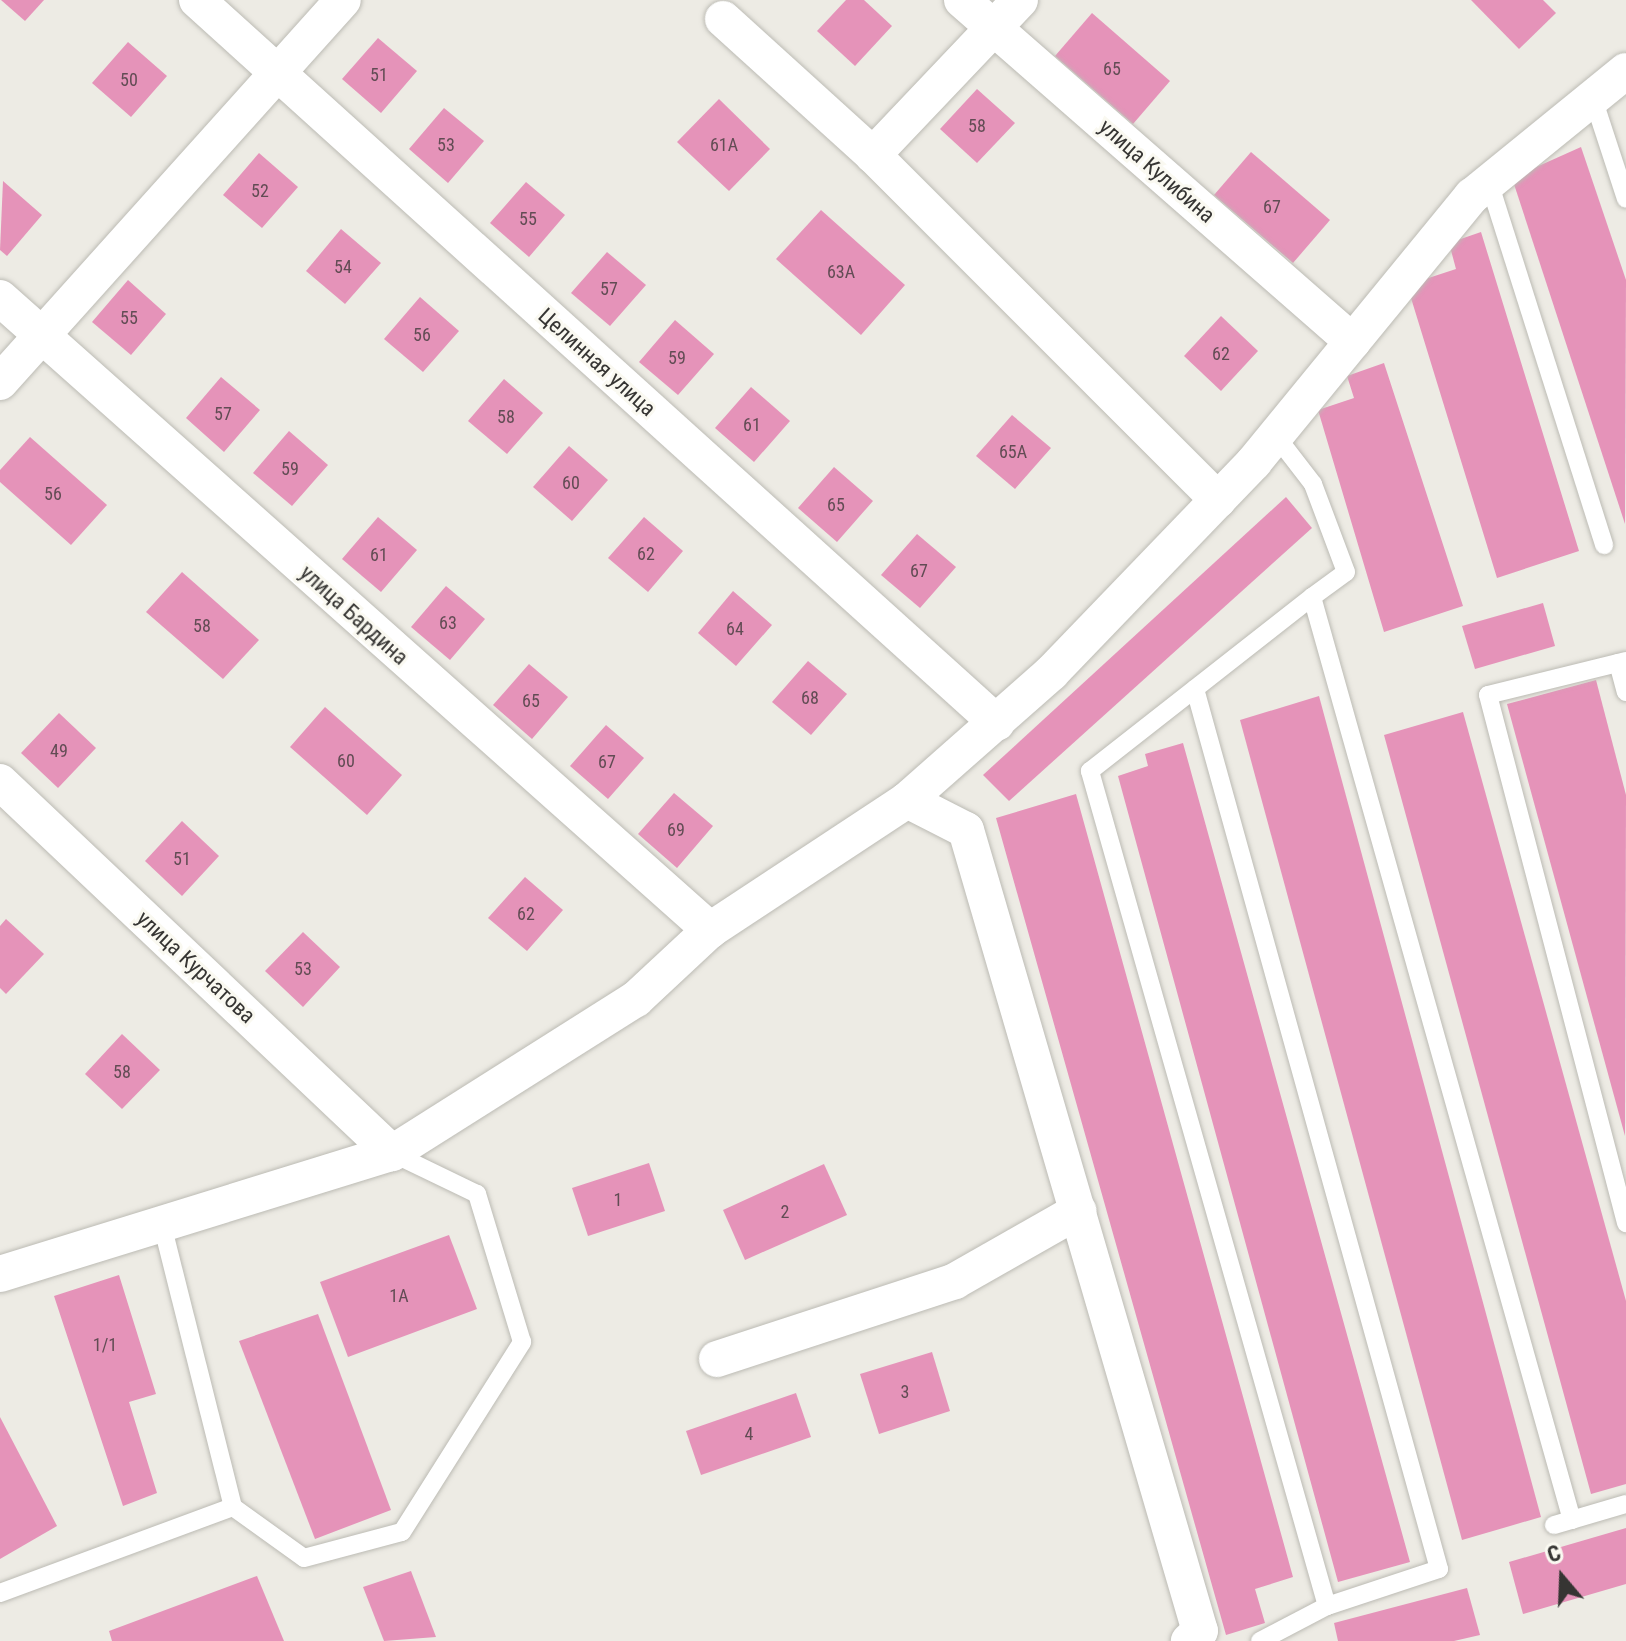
<!DOCTYPE html>
<meta charset="utf-8">
<style>
body{margin:0}
#map{position:relative;width:1626px;height:1641px;overflow:hidden;background:#edebe4;font-family:"Roboto Condensed",sans-serif}
div>[style]{position:absolute}
.building>*{inset:0;background:#e593b9}
.roads{filter:drop-shadow(0 0 2px #bcbbb4) drop-shadow(0 0 2px #bcbbb4)}
.service>*{height:18px;margin:-9px;padding:0 9px;transform-origin:9px;border-radius:9px;background:#fff}
.minor>*{height:36px;margin:-18px;padding:0 18px;transform-origin:18px;border-radius:18px;background:#fff}
span{translate:-50% -50%;white-space:nowrap;text-align:center;line-height:1.15;-webkit-text-stroke:6px #faf9f1;paint-order:stroke}
.number-label{font-size:18px;color:#624c54}
.number-label span{-webkit-text-stroke-width:0}
.street-label{font-size:22px;color:#363533}
.north{position:absolute;left:1522px;top:1537px;width:80px;height:80px;-webkit-text-stroke:6px #faf9f1;paint-order:stroke;rotate:341deg;font-size:22px;font-weight:700;line-height:32px;text-align:center;color:#363533}
.north::after{content:'';display:block;margin:auto;width:28px;height:36px;background:#363533;clip-path:polygon(50% 0,100% 100%,50% 72%,0 100%)}
</style>
<div id="map">
<div class="building">
<div style="clip-path:polygon(1px 0,44px 0,25px 21px)"></div>
<div style="clip-path:polygon(846px 0,864px 0,892px 26px,855px 66px,817px 31px)"></div>
<div style="clip-path:polygon(1471px 0,1543px 0,1556px 13px,1519px 49px)"></div>
<div style="clip-path:polygon(1092px 13px,1170px 81px,1133px 124px,1055px 56px)"></div>
<div style="clip-path:polygon(378px 38px,417px 71px,381px 113px,342px 79px)"></div>
<div style="clip-path:polygon(128px 42px,167px 76px,131px 117px,92px 83px)"></div>
<div style="clip-path:polygon(977px 89px,1015px 123px,977px 163px,940px 129px)"></div>
<div style="clip-path:polygon(719px 99px,770px 149px,729px 191px,677px 142px)"></div>
<div style="clip-path:polygon(444px 108px,484px 141px,448px 183px,409px 149px)"></div>
<div style="clip-path:polygon(1581px 147px,1626px 280px,1625px 524px,1512px 178px)"></div>
<div style="clip-path:polygon(1251px 152px,1330px 220px,1293px 263px,1214px 195px)"></div>
<div style="clip-path:polygon(259px 153px,298px 187px,262px 228px,223px 195px)"></div>
<div style="clip-path:polygon(3px 181px,42px 215px,7px 256px,0 250px)"></div>
<div style="clip-path:polygon(526px 182px,565px 215px,529px 257px,490px 223px)"></div>
<div style="clip-path:polygon(821px 210px,905px 285px,861px 335px,776px 259px)"></div>
<div style="clip-path:polygon(341px 229px,381px 263px,345px 304px,306px 271px)"></div>
<div style="clip-path:polygon(1481px 232px,1579px 551px,1497px 578px,1407px 285px,1456px 269px,1449px 243px)"></div>
<div style="clip-path:polygon(607px 252px,646px 285px,610px 326px,571px 293px)"></div>
<div style="clip-path:polygon(128px 280px,166px 314px,131px 355px,92px 322px)"></div>
<div style="clip-path:polygon(420px 297px,459px 331px,423px 372px,384px 339px)"></div>
<div style="clip-path:polygon(1221px 316px,1258px 351px,1221px 391px,1184px 356px)"></div>
<div style="clip-path:polygon(675px 320px,714px 354px,678px 395px,639px 362px)"></div>
<div style="clip-path:polygon(1384px 363px,1463px 606px,1384px 632px,1318px 410px,1354px 398px,1347px 376px)"></div>
<div style="clip-path:polygon(221px 377px,260px 410px,224px 452px,186px 418px)"></div>
<div style="clip-path:polygon(504px 379px,543px 413px,507px 454px,468px 421px)"></div>
<div style="clip-path:polygon(751px 387px,790px 421px,754px 462px,715px 428px)"></div>
<div style="clip-path:polygon(1012px 415px,1051px 448px,1015px 489px,976px 456px)"></div>
<div style="clip-path:polygon(289px 431px,328px 465px,292px 506px,253px 473px)"></div>
<div style="clip-path:polygon(30px 437px,107px 505px,71px 545px,0 482px,0 470px)"></div>
<div style="clip-path:polygon(569px 446px,608px 480px,572px 521px,533px 487px)"></div>
<div style="clip-path:polygon(834px 467px,873px 501px,837px 542px,798px 508px)"></div>
<div style="clip-path:polygon(1286px 497px,1312px 528px,1009px 801px,983px 775px)"></div>
<div style="clip-path:polygon(378px 517px,417px 550px,381px 592px,342px 559px)"></div>
<div style="clip-path:polygon(644px 517px,683px 551px,648px 592px,608px 558px)"></div>
<div style="clip-path:polygon(917px 534px,956px 567px,920px 608px,881px 575px)"></div>
<div style="clip-path:polygon(182px 572px,259px 640px,223px 679px,146px 612px)"></div>
<div style="clip-path:polygon(446px 586px,485px 619px,450px 660px,411px 627px)"></div>
<div style="clip-path:polygon(733px 591px,772px 625px,736px 666px,698px 633px)"></div>
<div style="clip-path:polygon(1543px 603px,1555px 646px,1475px 669px,1462px 626px)"></div>
<div style="clip-path:polygon(808px 661px,847px 694px,811px 735px,772px 702px)"></div>
<div style="clip-path:polygon(529px 664px,568px 697px,532px 739px,493px 705px)"></div>
<div style="clip-path:polygon(1596px 680px,1626px 795px,1625px 1136px,1507px 704px)"></div>
<div style="clip-path:polygon(1319px 696px,1541px 1517px,1462px 1540px,1240px 720px)"></div>
<div style="clip-path:polygon(325px 707px,402px 775px,367px 815px,290px 747px)"></div>
<div style="clip-path:polygon(1463px 712px,1626px 1301px,1626px 1484px,1591px 1494px,1384px 735px)"></div>
<div style="clip-path:polygon(59px 713px,96px 748px,58px 788px,21px 753px)"></div>
<div style="clip-path:polygon(606px 725px,644px 758px,608px 799px,570px 766px)"></div>
<div style="clip-path:polygon(1183px 743px,1410px 1562px,1338px 1582px,1118px 776px,1148px 766px,1145px 754px)"></div>
<div style="clip-path:polygon(674px 793px,713px 826px,677px 868px,638px 834px)"></div>
<div style="clip-path:polygon(1076px 794px,1293px 1577px,1255px 1589px,1265px 1623px,1226px 1635px,996px 818px)"></div>
<div style="clip-path:polygon(182px 821px,219px 856px,182px 896px,145px 861px)"></div>
<div style="clip-path:polygon(525px 877px,563px 910px,527px 951px,488px 918px)"></div>
<div style="clip-path:polygon(6px 919px,44px 954px,6px 994px,0 988px,0 926px)"></div>
<div style="clip-path:polygon(303px 932px,340px 967px,303px 1007px,265px 971px)"></div>
<div style="clip-path:polygon(122px 1034px,160px 1070px,122px 1109px,85px 1074px)"></div>
<div style="clip-path:polygon(649px 1163px,665px 1211px,588px 1236px,572px 1188px)"></div>
<div style="clip-path:polygon(824px 1164px,847px 1215px,745px 1260px,723px 1210px)"></div>
<div style="clip-path:polygon(449px 1235px,477px 1309px,348px 1357px,320px 1282px)"></div>
<div style="clip-path:polygon(119px 1275px,156px 1394px,129px 1402px,157px 1493px,123px 1506px,54px 1296px)"></div>
<div style="clip-path:polygon(318px 1314px,391px 1510px,315px 1539px,239px 1341px)"></div>
<div style="clip-path:polygon(932px 1352px,950px 1411px,879px 1434px,860px 1374px)"></div>
<div style="clip-path:polygon(796px 1393px,811px 1437px,701px 1475px,686px 1431px)"></div>
<div style="clip-path:polygon(0 1417px,57px 1526px,0 1559px)"></div>
<div style="clip-path:polygon(1626px 1528px,1626px 1584px,1523px 1614px,1509px 1562px)"></div>
<div style="clip-path:polygon(411px 1571px,436px 1637px,384px 1641px,363px 1587px)"></div>
<div style="clip-path:polygon(257px 1576px,284px 1641px,112px 1641px,109px 1631px)"></div>
<div style="clip-path:polygon(1467px 1588px,1480px 1635px,1454px 1641px,1338px 1641px,1334px 1623px)"></div>
</div>
<div class="roads">
<div class="service">
<div style="left:1593px;top:98px;width:106px;rotate:71.9deg"></div>
<div style="left:1489px;top:182px;width:381px;rotate:72.4deg"></div>
<div style="left:1312px;top:597px;width:959px;rotate:74.27deg"></div>
<div style="left:1626px;top:661px;width:142px;rotate:166.2deg"></div>
<div style="left:1488px;top:695px;width:546px;rotate:75.35deg"></div>
<div style="left:1618px;top:663px;width:30px;rotate:75deg"></div>
<div style="left:1195px;top:689px;width:913px;rotate:74.5deg"></div>
<div style="left:1439px;top:1569px;width:118px;rotate:161.7deg"></div>
<div style="left:1327px;top:1606px;width:868px;rotate:-105.85deg"></div>
<div style="left:1090px;top:771px;width:282px;rotate:-38.1deg"></div>
<div style="left:1312px;top:597px;width:42px;rotate:-36.3deg"></div>
<div style="left:1346px;top:572px;width:94px;rotate:-110.6deg"></div>
<div style="left:1313px;top:484px;width:61px;rotate:-127.6deg"></div>
<div style="left:233px;top:1507px;width:87px;rotate:35.7deg"></div>
<div style="left:304px;top:1558px;width:101px;rotate:-14.9deg"></div>
<div style="left:402px;top:1532px;width:225px;rotate:-57.7deg"></div>
<div style="left:522px;top:1342px;width:155px;rotate:-106.9deg"></div>
<div style="left:477px;top:1194px;width:94px;rotate:-154.2deg"></div>
<div style="left:1554px;top:1525px;width:75px;rotate:-16.3deg"></div>
<div style="left:0;top:1593px;width:248px;rotate:-20.3deg"></div>
<div style="left:233px;top:1507px;width:292px;rotate:-104.1deg"></div>
<div style="left:1260px;top:1641px;width:76px;rotate:-27.6deg"></div>
</div>
<div class="minor">
<div style="left:197px;top:0;width:1078px;rotate:42.11deg"></div>
<div style="left:962px;top:0;width:519px;rotate:41.18deg"></div>
<div style="left:1020px;top:0;width:214px;rotate:133.5deg"></div>
<div style="left:873px;top:155px;width:488px;rotate:45deg"></div>
<div style="left:723px;top:19px;width:202px;rotate:42.2deg"></div>
<div style="left:0;top:298px;width:951px;rotate:41.67deg"></div>
<div style="left:0;top:382px;width:513px;rotate:-48.08deg"></div>
<div style="left:0;top:782px;width:540px;rotate:43.42deg"></div>
<div style="left:907px;top:800px;width:66px;rotate:27deg"></div>
<div style="left:966px;top:830px;width:834px;rotate:73.72deg"></div>
<div style="left:1200px;top:1631px;width:15px;rotate:138deg"></div>
<div style="left:0;top:1274px;width:410px;rotate:-17.2deg"></div>
<div style="left:392px;top:1153px;width:289px;rotate:-32.3deg"></div>
<div style="left:636px;top:999px;width:101px;rotate:-43deg"></div>
<div style="left:710px;top:930px;width:236px;rotate:-33.4deg"></div>
<div style="left:907px;top:800px;width:192px;rotate:-41.4deg"></div>
<div style="left:1051px;top:673px;width:293px;rotate:-46.1deg"></div>
<div style="left:1254px;top:462px;width:344px;rotate:-50.7deg"></div>
<div style="left:1472px;top:196px;width:198px;rotate:-39.1deg"></div>
<div style="left:717px;top:1359px;width:250px;rotate:-18.1deg"></div>
<div style="left:955px;top:1281px;width:142px;rotate:-29.6deg"></div>
</div>
</div>
<div class="number-label">
<span style="left:1112px;top:69px">65</span>
<span style="left:379px;top:75px">51</span>
<span style="left:129px;top:80px">50</span>
<span style="left:977px;top:126px">58</span>
<span style="left:446px;top:145px">53</span>
<span style="left:724px;top:145px">61А</span>
<span style="left:260px;top:191px">52</span>
<span style="left:1272px;top:207px">67</span>
<span style="left:528px;top:219px">55</span>
<span style="left:343px;top:267px">54</span>
<span style="left:841px;top:272px">63А</span>
<span style="left:609px;top:289px">57</span>
<span style="left:129px;top:318px">55</span>
<span style="left:422px;top:335px">56</span>
<span style="left:1221px;top:354px">62</span>
<span style="left:677px;top:358px">59</span>
<span style="left:223px;top:414px">57</span>
<span style="left:506px;top:417px">58</span>
<span style="left:752px;top:425px">61</span>
<span style="left:1013px;top:452px">65А</span>
<span style="left:290px;top:469px">59</span>
<span style="left:571px;top:483px">60</span>
<span style="left:53px;top:494px">56</span>
<span style="left:836px;top:505px">65</span>
<span style="left:646px;top:554px">62</span>
<span style="left:379px;top:555px">61</span>
<span style="left:919px;top:571px">67</span>
<span style="left:448px;top:623px">63</span>
<span style="left:202px;top:626px">58</span>
<span style="left:735px;top:629px">64</span>
<span style="left:810px;top:698px">68</span>
<span style="left:531px;top:701px">65</span>
<span style="left:59px;top:751px">49</span>
<span style="left:346px;top:761px">60</span>
<span style="left:607px;top:762px">67</span>
<span style="left:676px;top:830px">69</span>
<span style="left:182px;top:859px">51</span>
<span style="left:526px;top:914px">62</span>
<span style="left:303px;top:969px">53</span>
<span style="left:122px;top:1072px">58</span>
<span style="left:618px;top:1200px">1</span>
<span style="left:785px;top:1212px">2</span>
<span style="left:399px;top:1296px">1А</span>
<span style="left:105px;top:1345px">1/1</span>
<span style="left:905px;top:1392px">3</span>
<span style="left:749px;top:1434px">4</span>
</div>
<div class="street-label">
<span style="left:1157px;top:171px;rotate:41deg">улица Кулибина</span>
<span style="left:597px;top:362px;rotate:42deg">Целинная улица</span>
<span style="left:354px;top:615px;rotate:42deg">улица Бардина</span>
<span style="left:196px;top:967px;rotate:43deg">улица Курчатова</span>
</div>
<div class="north">С</div>
</div>
